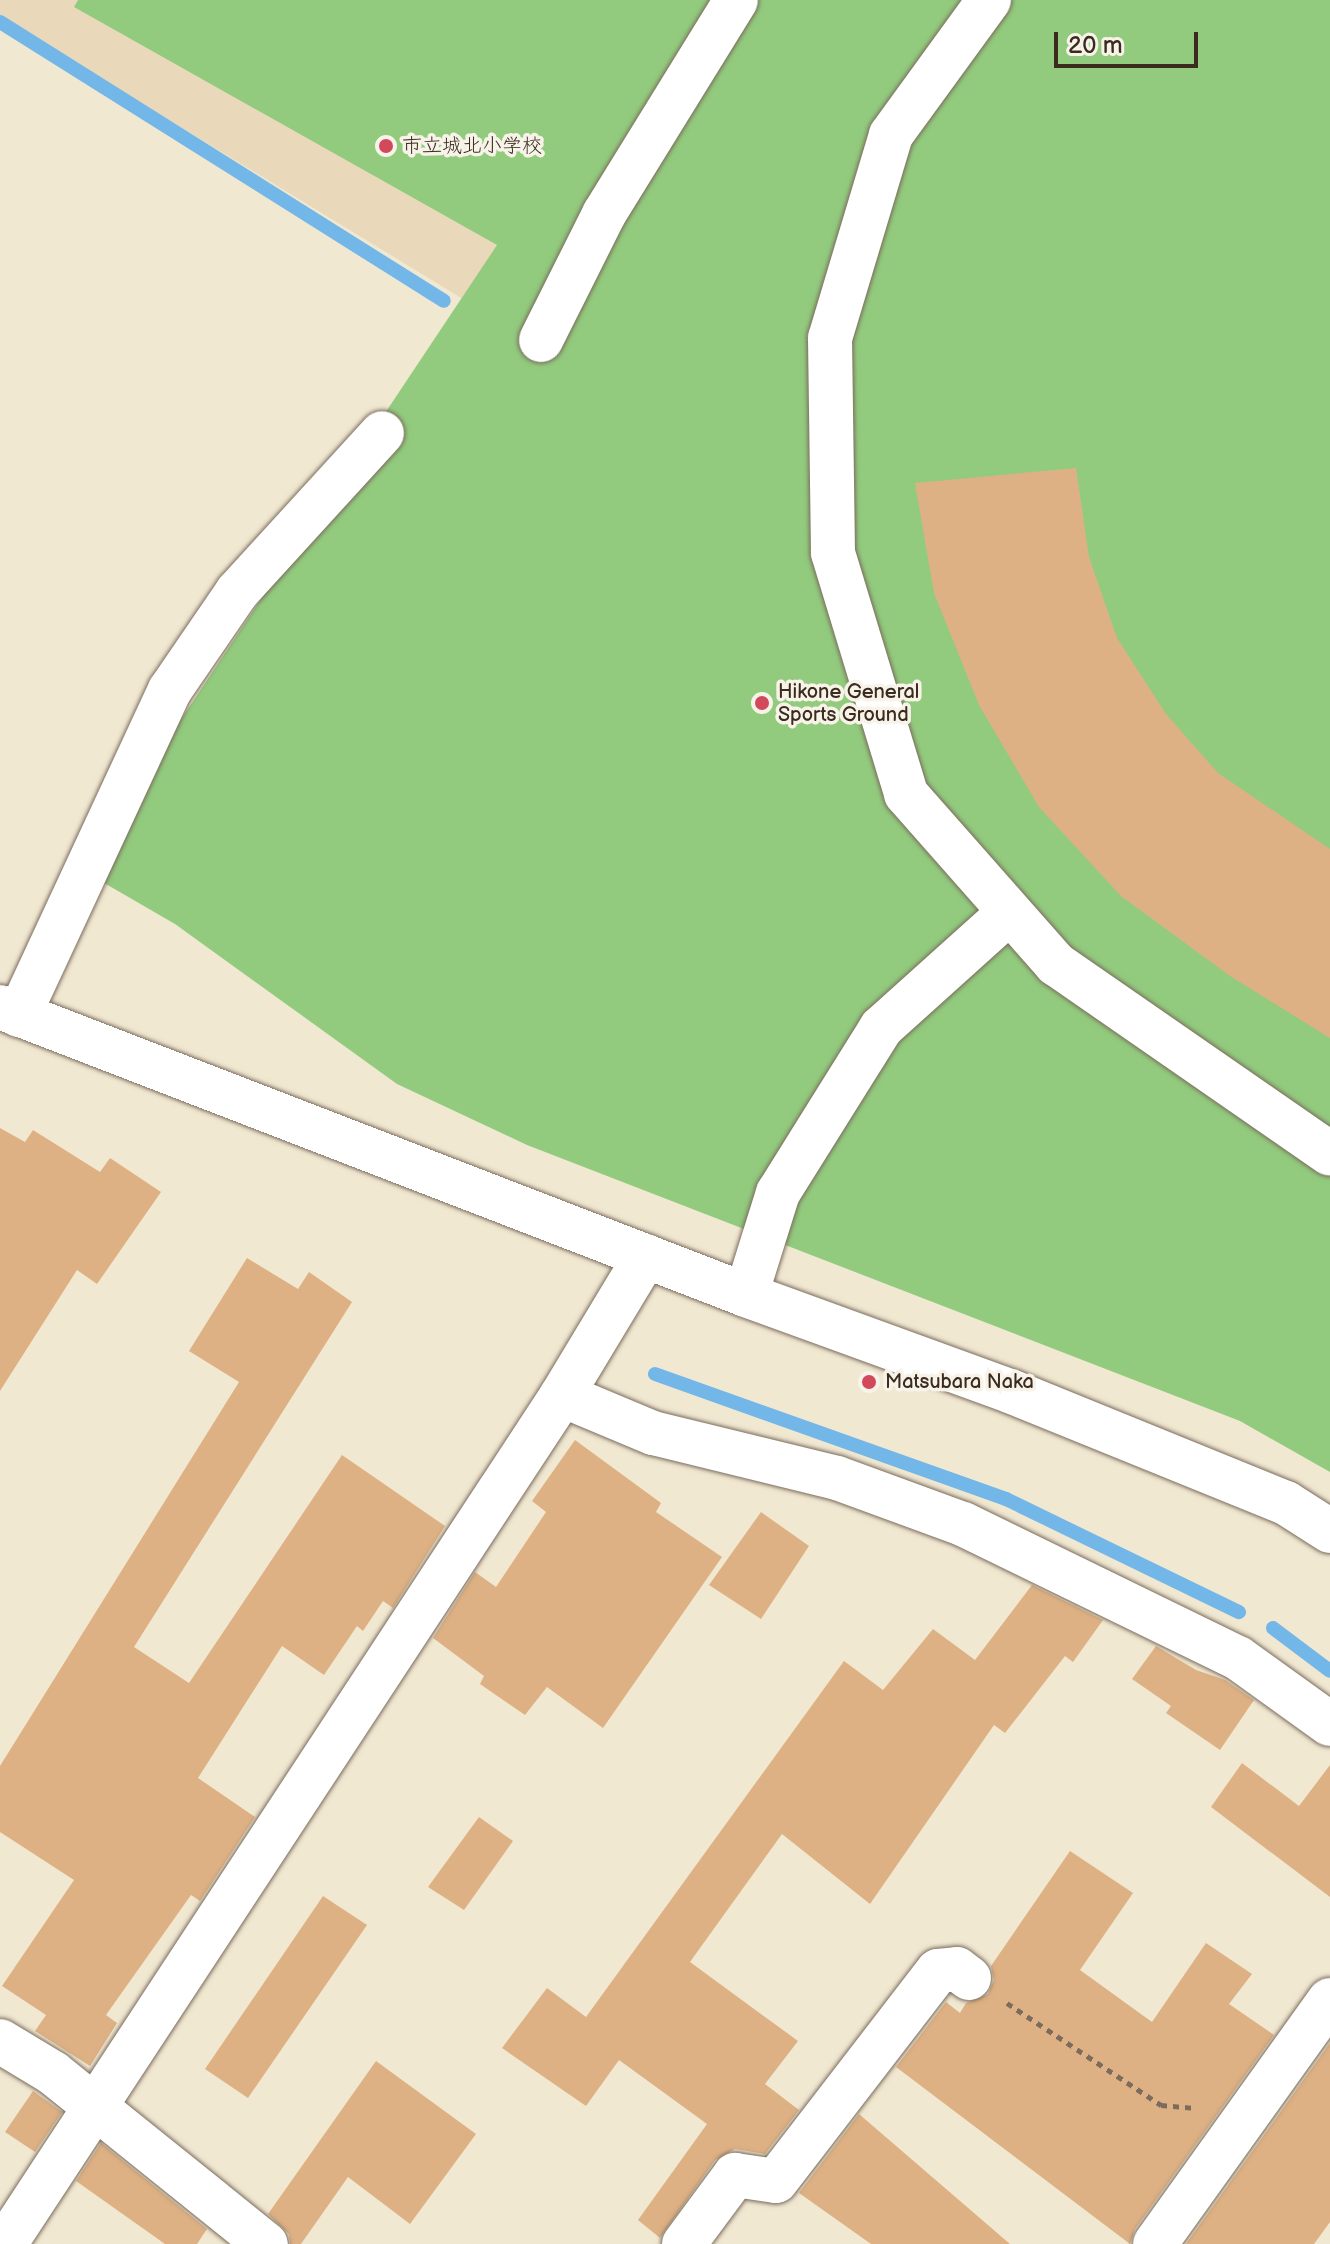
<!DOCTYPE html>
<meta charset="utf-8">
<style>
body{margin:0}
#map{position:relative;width:1330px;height:2244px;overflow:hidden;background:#f1e8d2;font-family:"Balsamiq Sans","Klee One",sans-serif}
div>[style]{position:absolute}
.built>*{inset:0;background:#e9d9ba}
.green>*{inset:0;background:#92cb7e}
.stream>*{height:14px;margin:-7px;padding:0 7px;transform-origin:7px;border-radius:7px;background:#73b7e9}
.building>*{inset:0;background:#deb184}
.path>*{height:5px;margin-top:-2.5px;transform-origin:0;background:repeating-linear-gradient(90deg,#7b6c5d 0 6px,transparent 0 12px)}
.roads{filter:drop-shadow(0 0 2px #7b6c5d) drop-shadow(0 0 2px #7b6c5d)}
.minor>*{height:44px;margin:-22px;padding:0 22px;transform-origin:22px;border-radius:22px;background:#fff}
.dots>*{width:22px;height:22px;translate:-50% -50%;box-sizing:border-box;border:4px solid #f7f3e8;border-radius:50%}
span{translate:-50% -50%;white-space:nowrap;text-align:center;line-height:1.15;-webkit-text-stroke:7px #f7f3e8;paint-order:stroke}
.poi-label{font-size:20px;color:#3b2a1e}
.left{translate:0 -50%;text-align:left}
.scale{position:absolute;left:1054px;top:32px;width:144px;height:36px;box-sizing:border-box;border:4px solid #3b2a1e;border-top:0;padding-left:10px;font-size:24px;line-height:28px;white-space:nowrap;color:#3b2a1e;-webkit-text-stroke:6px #f7f3e8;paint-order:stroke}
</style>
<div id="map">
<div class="built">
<div style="clip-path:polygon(0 0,653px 0,463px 299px,49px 47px,0 15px)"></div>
</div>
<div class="green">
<div style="clip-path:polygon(78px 0,1330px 0,1330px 1472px,1240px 1421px,527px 1145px,397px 1084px,175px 924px,99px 880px,92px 853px,497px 245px,74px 7px)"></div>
</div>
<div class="stream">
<div style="left:0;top:22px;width:524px;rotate:32.14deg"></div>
<div style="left:655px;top:1374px;width:373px;rotate:19.6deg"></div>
<div style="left:1006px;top:1499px;width:259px;rotate:25.9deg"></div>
<div style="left:1273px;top:1628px;width:71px;rotate:37deg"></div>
</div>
<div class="building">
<div style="clip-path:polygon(1076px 468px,1089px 557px,1117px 638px,1166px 714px,1218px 773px,1330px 849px,1330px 1038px,1230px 976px,1121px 896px,1039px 807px,979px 705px,934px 593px,915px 483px)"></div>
<div style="clip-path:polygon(0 1128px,25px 1142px,33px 1130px,100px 1172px,110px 1158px,161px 1192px,97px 1284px,77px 1270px,0 1391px)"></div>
<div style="clip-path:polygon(247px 1258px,298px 1289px,309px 1272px,352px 1302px,134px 1647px,189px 1683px,342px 1455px,445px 1526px,393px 1608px,383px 1601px,363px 1631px,357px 1626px,324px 1675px,282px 1646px,198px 1778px,255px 1817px,200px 1901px,191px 1895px,106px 2015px,117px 2023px,90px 2066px,35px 2031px,46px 2015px,2px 1986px,74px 1880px,0 1832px,0 1766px,239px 1382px,189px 1351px)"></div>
<div style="clip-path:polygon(575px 1440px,661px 1503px,656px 1512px,722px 1557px,603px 1728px,547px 1687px,525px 1715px,480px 1684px,484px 1676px,433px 1638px,475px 1572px,496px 1587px,546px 1512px,532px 1501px)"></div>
<div style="clip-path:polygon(761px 1512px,809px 1546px,761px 1619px,709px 1585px)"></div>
<div style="clip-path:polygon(1032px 1585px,1103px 1620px,1073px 1662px,1065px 1656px,1005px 1733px,994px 1725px,870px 1904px,782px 1834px,690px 1962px,798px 2041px,765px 2084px,799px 2110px,765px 2154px,735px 2149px,715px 2160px,660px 2238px,638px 2220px,707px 2124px,619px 2060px,586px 2106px,502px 2048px,547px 1988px,586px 2017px,844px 1661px,883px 1690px,933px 1629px,975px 1660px)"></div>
<div style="clip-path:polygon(1156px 1646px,1196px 1670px,1225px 1680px,1254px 1700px,1220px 1750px,1166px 1713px,1171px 1706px,1132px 1679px)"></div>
<div style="clip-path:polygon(1242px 1763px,1299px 1806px,1330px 1765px,1330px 1897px,1211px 1807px)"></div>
<div style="clip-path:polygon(479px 1817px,513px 1841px,464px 1910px,428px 1887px)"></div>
<div style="clip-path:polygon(1070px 1851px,1133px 1893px,1080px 1970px,1152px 2022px,1206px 1943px,1252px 1974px,1229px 2004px,1274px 2035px,1135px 2229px,1130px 2244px,896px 2067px,946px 2002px,960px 2013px,966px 2003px,988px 1994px,994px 1980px,991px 1966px)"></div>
<div style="clip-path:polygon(323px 1896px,367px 1925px,248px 2098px,205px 2069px)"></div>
<div style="clip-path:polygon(1330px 2043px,1330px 2222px,1314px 2244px,1186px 2244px)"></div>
<div style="clip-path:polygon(376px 2061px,476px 2134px,410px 2224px,348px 2177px,301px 2244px,290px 2244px,289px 2234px,268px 2214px)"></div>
<div style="clip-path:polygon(33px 2091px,62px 2112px,35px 2152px,5px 2132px)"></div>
<div style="clip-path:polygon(859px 2114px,1010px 2244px,871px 2244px,799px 2193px)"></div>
<div style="clip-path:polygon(101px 2143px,207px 2229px,197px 2244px,165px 2244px,76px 2181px)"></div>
</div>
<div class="path">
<div style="left:1007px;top:2003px;width:185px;rotate:33.5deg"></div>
<div style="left:1161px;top:2105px;width:33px;rotate:5deg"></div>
</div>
<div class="roads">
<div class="minor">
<div style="left:989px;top:0;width:167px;rotate:126deg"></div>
<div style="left:891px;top:135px;width:212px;rotate:106.7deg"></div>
<div style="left:830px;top:338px;width:215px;rotate:89.2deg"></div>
<div style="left:833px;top:553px;width:252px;rotate:73.1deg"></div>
<div style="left:906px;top:794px;width:227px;rotate:48.6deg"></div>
<div style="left:1056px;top:964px;width:333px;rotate:34.7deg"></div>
<div style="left:541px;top:340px;width:141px;rotate:-63.4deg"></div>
<div style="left:604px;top:214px;width:251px;rotate:-58.3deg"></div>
<div style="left:0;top:1007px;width:800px;rotate:21.11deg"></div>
<div style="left:746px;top:1295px;width:281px;rotate:20deg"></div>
<div style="left:1010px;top:1391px;width:298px;rotate:22.1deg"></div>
<div style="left:1286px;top:1503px;width:52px;rotate:32.5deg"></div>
<div style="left:19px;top:1015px;width:358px;rotate:-65.1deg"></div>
<div style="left:170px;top:690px;width:119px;rotate:-55.6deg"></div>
<div style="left:237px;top:592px;width:215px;rotate:-47.6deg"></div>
<div style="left:746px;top:1295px;width:107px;rotate:-72.6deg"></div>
<div style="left:778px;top:1193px;width:195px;rotate:-58deg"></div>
<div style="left:881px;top:1028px;width:173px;rotate:-42deg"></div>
<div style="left:562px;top:1395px;width:99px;rotate:22.7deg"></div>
<div style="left:653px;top:1433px;width:189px;rotate:13.7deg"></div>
<div style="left:837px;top:1478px;width:134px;rotate:20.1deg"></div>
<div style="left:963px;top:1524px;width:306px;rotate:26deg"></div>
<div style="left:1238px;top:1658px;width:113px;rotate:35.7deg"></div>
<div style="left:0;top:2041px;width:62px;rotate:31.1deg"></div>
<div style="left:53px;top:2073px;width:273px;rotate:38.8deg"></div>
<div style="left:5px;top:2244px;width:1015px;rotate:-56.73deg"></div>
<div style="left:562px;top:1395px;width:162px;rotate:-58.9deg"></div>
<div style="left:684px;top:2244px;width:86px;rotate:-53.5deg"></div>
<div style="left:735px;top:2175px;width:41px;rotate:8.3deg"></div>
<div style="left:776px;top:2181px;width:265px;rotate:-52.4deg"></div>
<div style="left:938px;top:1971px;width:19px;rotate:-6deg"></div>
<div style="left:957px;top:1969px;width:15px;rotate:37deg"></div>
<div style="left:1155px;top:2244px;width:300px;rotate:-54.4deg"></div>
</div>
</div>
<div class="dots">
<div style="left:386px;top:146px;background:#d1495b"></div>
<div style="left:762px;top:703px;background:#d1495b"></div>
<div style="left:869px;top:1382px;background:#d1495b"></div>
</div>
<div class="poi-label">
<span class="left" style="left:402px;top:146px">市立城北小学校</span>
<span class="left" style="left:778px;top:704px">Hikone General<br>Sports Ground</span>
<span class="left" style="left:885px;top:1382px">Matsubara Naka</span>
</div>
<div class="scale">20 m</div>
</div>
